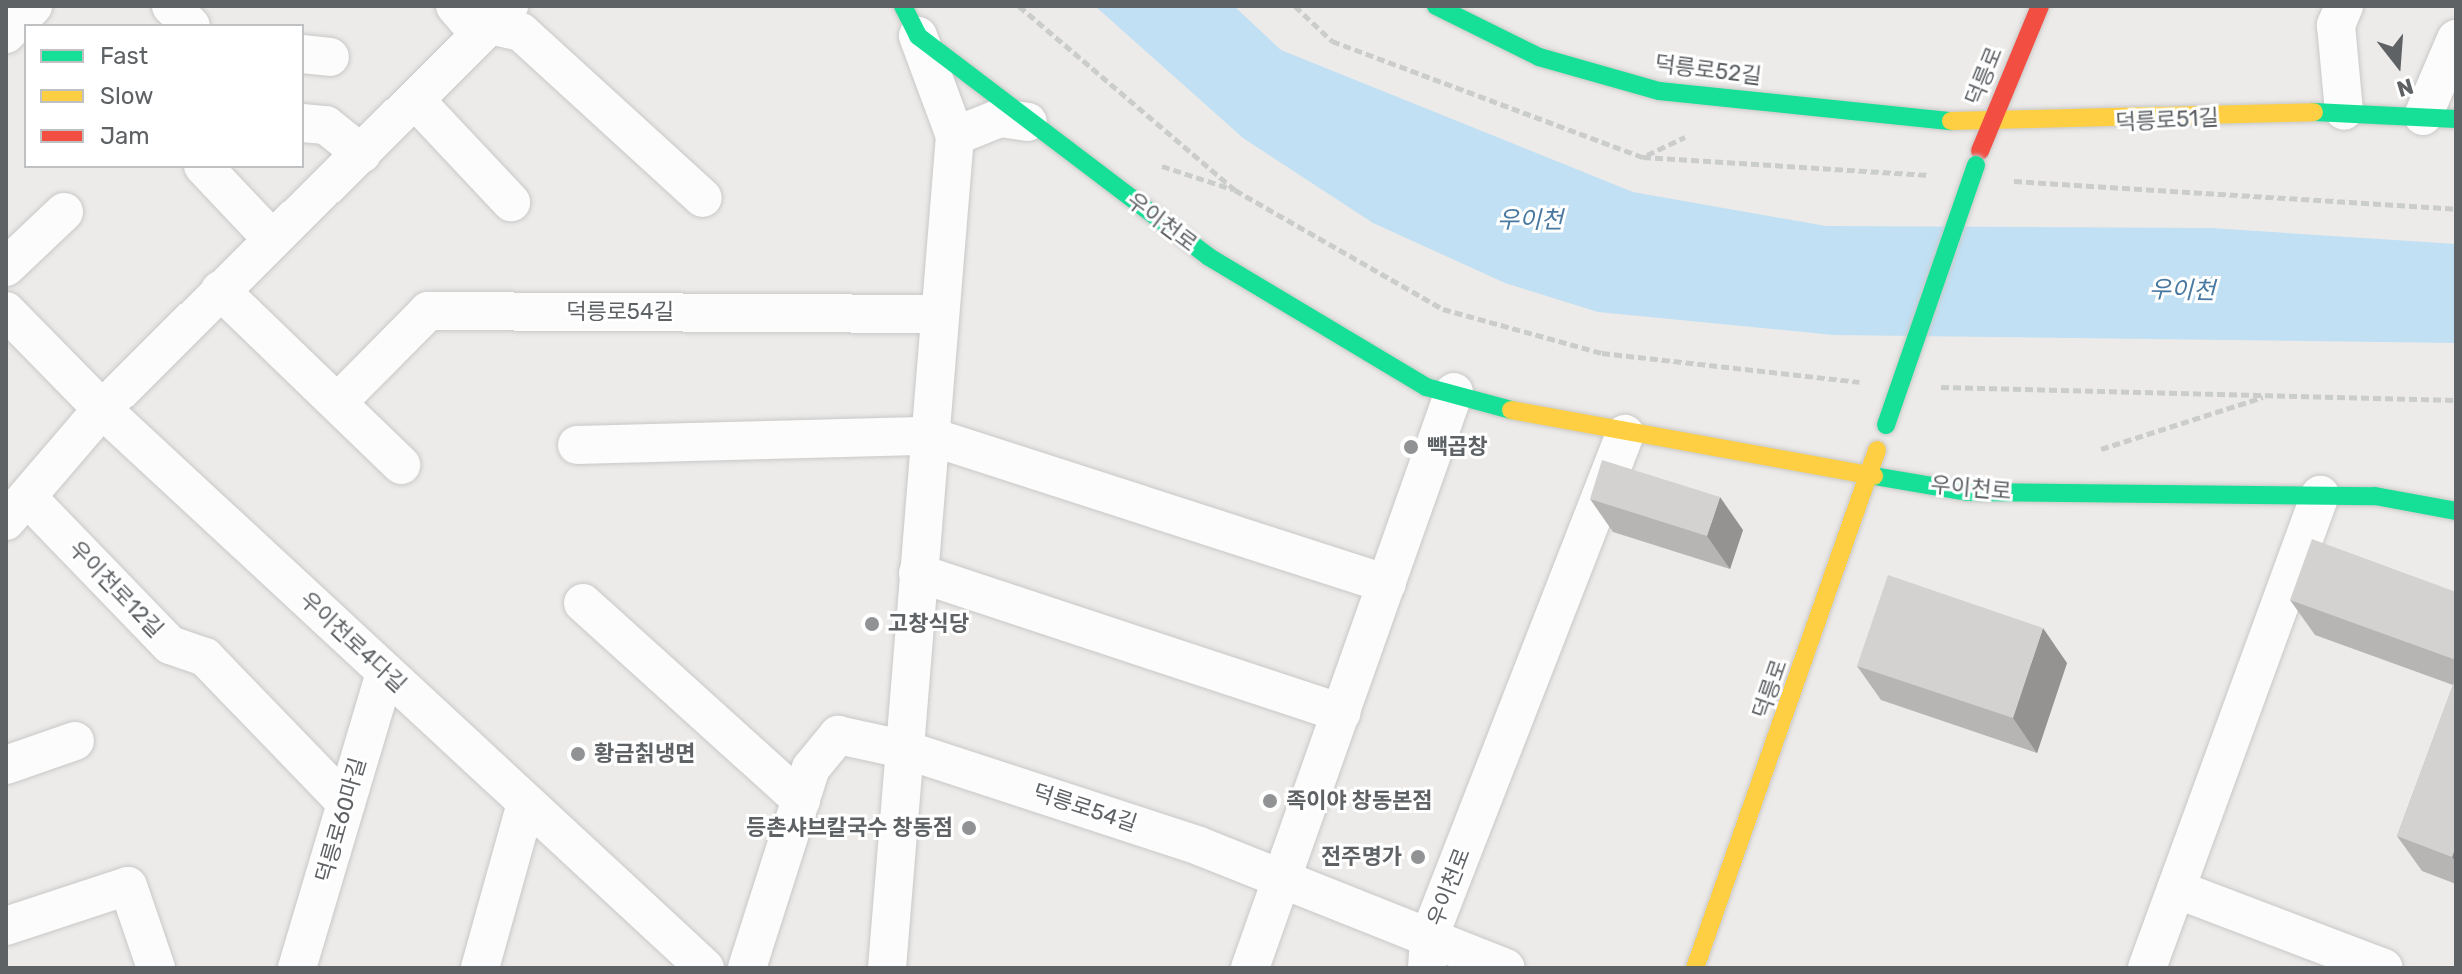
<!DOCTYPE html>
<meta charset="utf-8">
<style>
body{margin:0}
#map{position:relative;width:2462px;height:974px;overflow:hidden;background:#edebe9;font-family:Rubik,"Noto Sans KR",sans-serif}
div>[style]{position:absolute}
.water>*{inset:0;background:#c1e0f3}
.path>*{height:5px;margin-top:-2.5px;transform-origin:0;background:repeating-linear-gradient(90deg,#cacdcb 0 8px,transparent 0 12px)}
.roads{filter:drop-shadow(0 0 2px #c8c8c8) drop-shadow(0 0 2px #c8c8c8)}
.street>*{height:38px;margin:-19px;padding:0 19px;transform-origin:19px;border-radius:19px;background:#fcfcfc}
.fast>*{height:18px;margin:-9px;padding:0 9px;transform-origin:9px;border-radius:9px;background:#16e098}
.slow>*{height:18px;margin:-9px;padding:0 9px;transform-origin:9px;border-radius:9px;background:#ffcf43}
.jam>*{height:18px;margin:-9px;padding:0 9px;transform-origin:9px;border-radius:9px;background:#f24e42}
.bridges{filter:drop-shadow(0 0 2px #c7c8c8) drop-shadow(0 0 2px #c7c8c8)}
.fast-bridge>*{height:18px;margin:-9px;padding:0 9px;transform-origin:9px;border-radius:9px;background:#16e098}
.wall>*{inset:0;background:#b6b5b4}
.shaded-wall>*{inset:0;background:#949392}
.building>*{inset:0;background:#d4d2d1}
.dots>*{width:22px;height:22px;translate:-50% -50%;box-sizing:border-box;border:4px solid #fff;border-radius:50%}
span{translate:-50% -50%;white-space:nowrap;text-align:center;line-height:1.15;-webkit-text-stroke:6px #fff;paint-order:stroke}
.street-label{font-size:22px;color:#5e6265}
.poi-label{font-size:22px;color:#5e6265;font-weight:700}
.left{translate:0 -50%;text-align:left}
.right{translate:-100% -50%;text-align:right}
.water-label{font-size:24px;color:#4979a0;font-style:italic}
.frame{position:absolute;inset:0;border:8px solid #5e6265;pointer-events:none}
.legend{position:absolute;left:24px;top:24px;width:280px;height:144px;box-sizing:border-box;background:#fff;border:2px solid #bfc0c1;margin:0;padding:10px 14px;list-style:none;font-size:24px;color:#5e6265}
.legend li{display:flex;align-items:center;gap:16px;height:40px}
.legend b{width:40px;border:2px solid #bfc0c1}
.north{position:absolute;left:2358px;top:24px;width:80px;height:80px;-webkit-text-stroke:6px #fff;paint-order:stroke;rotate:163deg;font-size:22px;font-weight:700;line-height:32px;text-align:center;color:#5e6265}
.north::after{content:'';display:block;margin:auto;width:28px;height:36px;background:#5e6265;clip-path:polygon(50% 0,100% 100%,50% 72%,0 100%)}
</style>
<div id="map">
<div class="water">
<div style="clip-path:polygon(1095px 6px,1234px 6px,1281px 50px,1633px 192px,1826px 226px,2211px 228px,2456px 244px,2456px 343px,1833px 335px,1598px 312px,1505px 283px,1373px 223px,1243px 138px)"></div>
</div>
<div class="path">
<div style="left:1019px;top:6px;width:284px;rotate:40.4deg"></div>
<div style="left:1235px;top:190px;width:240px;rotate:29.8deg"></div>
<div style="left:1443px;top:309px;width:165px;rotate:15.5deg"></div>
<div style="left:1602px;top:353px;width:259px;rotate:6.4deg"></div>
<div style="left:1295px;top:6px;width:51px;rotate:43.4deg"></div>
<div style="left:1332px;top:41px;width:332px;rotate:20.5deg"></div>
<div style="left:1643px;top:157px;width:286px;rotate:3.6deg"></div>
<div style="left:1647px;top:155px;width:42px;rotate:-25.3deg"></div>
<div style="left:1162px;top:166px;width:74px;rotate:18.2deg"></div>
<div style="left:2014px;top:181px;width:443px;rotate:3.6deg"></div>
<div style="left:1941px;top:387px;width:515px;rotate:1.45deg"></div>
<div style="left:2101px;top:449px;width:170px;rotate:-17.8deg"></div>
</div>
<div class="roads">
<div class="street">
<div style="left:171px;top:6px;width:28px;rotate:45deg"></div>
<div style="left:455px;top:6px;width:18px;rotate:49deg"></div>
<div style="left:467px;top:20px;width:55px;rotate:12.5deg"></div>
<div style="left:521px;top:32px;width:246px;rotate:42.4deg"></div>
<div style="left:2344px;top:6px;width:21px;rotate:113deg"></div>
<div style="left:2336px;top:25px;width:86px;rotate:84.7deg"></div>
<div style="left:6px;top:34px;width:39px;rotate:-46deg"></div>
<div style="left:302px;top:54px;width:28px;rotate:6deg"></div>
<div style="left:416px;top:101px;width:139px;rotate:46.8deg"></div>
<div style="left:2423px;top:116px;width:84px;rotate:-66.8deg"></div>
<div style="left:302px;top:123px;width:24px;rotate:5deg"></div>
<div style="left:326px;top:125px;width:46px;rotate:38.9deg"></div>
<div style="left:955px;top:136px;width:48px;rotate:-21.8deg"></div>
<div style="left:1000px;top:118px;width:28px;rotate:8deg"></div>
<div style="left:203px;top:166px;width:100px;rotate:46.6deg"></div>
<div style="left:6px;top:267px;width:80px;rotate:-43.5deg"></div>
<div style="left:220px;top:290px;width:252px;rotate:44deg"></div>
<div style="left:6px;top:311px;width:137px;rotate:45.6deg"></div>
<div style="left:102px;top:409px;width:822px;rotate:42.83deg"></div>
<div style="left:338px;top:402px;width:128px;rotate:-45.3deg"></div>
<div style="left:428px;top:311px;width:512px;rotate:0.34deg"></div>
<div style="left:577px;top:445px;width:352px;rotate:-1.5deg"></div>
<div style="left:929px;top:436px;width:481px;rotate:17.9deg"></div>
<div style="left:28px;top:498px;width:204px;rotate:46deg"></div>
<div style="left:170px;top:645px;width:37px;rotate:19deg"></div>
<div style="left:205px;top:657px;width:203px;rotate:46deg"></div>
<div style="left:6px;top:521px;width:148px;rotate:-49.4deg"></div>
<div style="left:102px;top:409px;width:573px;rotate:-44.72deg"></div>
<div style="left:918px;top:573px;width:446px;rotate:18.3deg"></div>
<div style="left:583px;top:603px;width:294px;rotate:42.1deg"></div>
<div style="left:6px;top:765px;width:73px;rotate:-19.2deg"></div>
<div style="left:2176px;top:889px;width:222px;rotate:20.8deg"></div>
<div style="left:6px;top:926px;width:128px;rotate:-18.2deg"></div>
<div style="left:128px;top:886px;width:87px;rotate:71.1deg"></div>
<div style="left:297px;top:968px;width:309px;rotate:-73.4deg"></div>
<div style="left:480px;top:968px;width:171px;rotate:-74.4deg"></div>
<div style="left:747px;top:968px;width:210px;rotate:-72.3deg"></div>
<div style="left:811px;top:768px;width:43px;rotate:-50.7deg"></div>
<div style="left:838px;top:735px;width:66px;rotate:12.2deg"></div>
<div style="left:903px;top:749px;width:311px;rotate:18.1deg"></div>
<div style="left:1199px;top:846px;width:330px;rotate:21.7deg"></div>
<div style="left:887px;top:968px;width:835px;rotate:-85.33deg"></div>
<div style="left:955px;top:136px;width:107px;rotate:-110.3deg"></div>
<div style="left:1250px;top:968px;width:611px;rotate:-70.5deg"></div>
<div style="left:1427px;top:968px;width:31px;rotate:-86deg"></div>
<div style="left:1429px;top:937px;width:540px;rotate:-68.71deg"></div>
<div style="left:2147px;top:968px;width:504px;rotate:-69.91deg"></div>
</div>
<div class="fast">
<div style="left:903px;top:6px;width:34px;rotate:63deg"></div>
<div style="left:918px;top:36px;width:365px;rotate:37.2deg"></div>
<div style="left:1209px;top:257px;width:253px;rotate:30.9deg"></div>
<div style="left:1426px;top:387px;width:88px;rotate:15.1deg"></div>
<div style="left:1436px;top:6px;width:115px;rotate:26.3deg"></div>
<div style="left:1539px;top:57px;width:125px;rotate:15.8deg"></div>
<div style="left:1659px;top:91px;width:294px;rotate:5.9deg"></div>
<div style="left:2314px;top:112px;width:142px;rotate:2.8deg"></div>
<div style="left:1874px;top:476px;width:96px;rotate:9.6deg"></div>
<div style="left:1969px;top:492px;width:406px;rotate:0.6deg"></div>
<div style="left:2375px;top:496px;width:82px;rotate:10.5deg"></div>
</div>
<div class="slow">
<div style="left:1951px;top:121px;width:363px;rotate:-1.4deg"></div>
<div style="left:1511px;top:410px;width:369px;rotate:10.3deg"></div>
<div style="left:1695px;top:968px;width:549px;rotate:-70.64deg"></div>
</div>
<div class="jam">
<div style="left:1980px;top:151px;width:157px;rotate:-67.5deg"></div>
</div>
</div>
<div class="bridges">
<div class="fast-bridge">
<div style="left:1886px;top:425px;width:275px;rotate:-70.9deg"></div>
</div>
</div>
<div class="wall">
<div style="clip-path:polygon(1590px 499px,1743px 530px,1730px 569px,1613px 532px)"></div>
<div style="clip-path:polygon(2456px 592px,2456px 884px,2422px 871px,2397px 836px,2453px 685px,2315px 635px,2290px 600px)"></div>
<div style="clip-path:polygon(2067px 663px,2037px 753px,1881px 700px,1857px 666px)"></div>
</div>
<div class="shaded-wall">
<div style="clip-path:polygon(1720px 497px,1743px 530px,1730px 569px,1707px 536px)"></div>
<div style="clip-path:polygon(2043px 628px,2067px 663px,2037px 753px,2013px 718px)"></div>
<div style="clip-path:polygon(2456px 846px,2456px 862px,2452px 857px)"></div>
</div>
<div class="building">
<div style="clip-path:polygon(1602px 460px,1720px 497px,1707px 536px,1590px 499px)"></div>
<div style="clip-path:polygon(2312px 539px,2456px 592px,2456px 660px,2290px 600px)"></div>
<div style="clip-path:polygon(1888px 575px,2043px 628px,2013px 718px,1857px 666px)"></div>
<div style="clip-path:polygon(2456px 677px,2456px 846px,2452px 857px,2397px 836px)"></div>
</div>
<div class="dots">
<div style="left:1411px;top:447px;background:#909293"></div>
<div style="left:872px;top:624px;background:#909293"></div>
<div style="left:578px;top:754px;background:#909293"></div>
<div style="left:1270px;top:801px;background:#909293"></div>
<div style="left:969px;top:828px;background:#909293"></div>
<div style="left:1418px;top:857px;background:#909293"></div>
</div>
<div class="street-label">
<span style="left:1708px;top:70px;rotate:7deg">덕릉로52길</span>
<span style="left:1984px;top:76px;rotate:-68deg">덕릉로</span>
<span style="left:2167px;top:120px;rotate:-3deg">덕릉로51길</span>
<span style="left:1162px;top:222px;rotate:37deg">우이천로</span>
<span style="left:620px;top:312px">덕릉로54길</span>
<span style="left:1971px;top:488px;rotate:5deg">우이천로</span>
<span style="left:116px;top:589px;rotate:46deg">우이천로12길</span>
<span style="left:353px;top:642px;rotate:43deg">우이천로4다길</span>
<span style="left:1770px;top:689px;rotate:-71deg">덕릉로</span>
<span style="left:1085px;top:808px;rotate:18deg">덕릉로54길</span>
<span style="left:341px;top:820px;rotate:-74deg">덕릉로60마길</span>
<span style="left:1449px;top:887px;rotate:-69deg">우이천로</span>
</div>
<div class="poi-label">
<span class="left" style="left:1427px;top:447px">빽곱창</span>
<span class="left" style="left:888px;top:624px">고창식당</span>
<span class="left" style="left:594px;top:754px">황금칡냉면</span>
<span class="left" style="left:1286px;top:801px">족이야 창동본점</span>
<span class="right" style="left:953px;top:828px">등촌샤브칼국수 창동점</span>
<span class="right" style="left:1402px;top:857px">전주명가</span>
</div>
<div class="water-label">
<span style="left:1530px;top:221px">우이천</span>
<span style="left:2182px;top:291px;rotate:1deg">우이천</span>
</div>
<div class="frame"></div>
<ul class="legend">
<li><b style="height:10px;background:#16e098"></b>Fast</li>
<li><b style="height:10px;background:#ffcf43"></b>Slow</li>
<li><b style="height:10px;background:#f24e42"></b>Jam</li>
</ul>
<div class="north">N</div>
</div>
